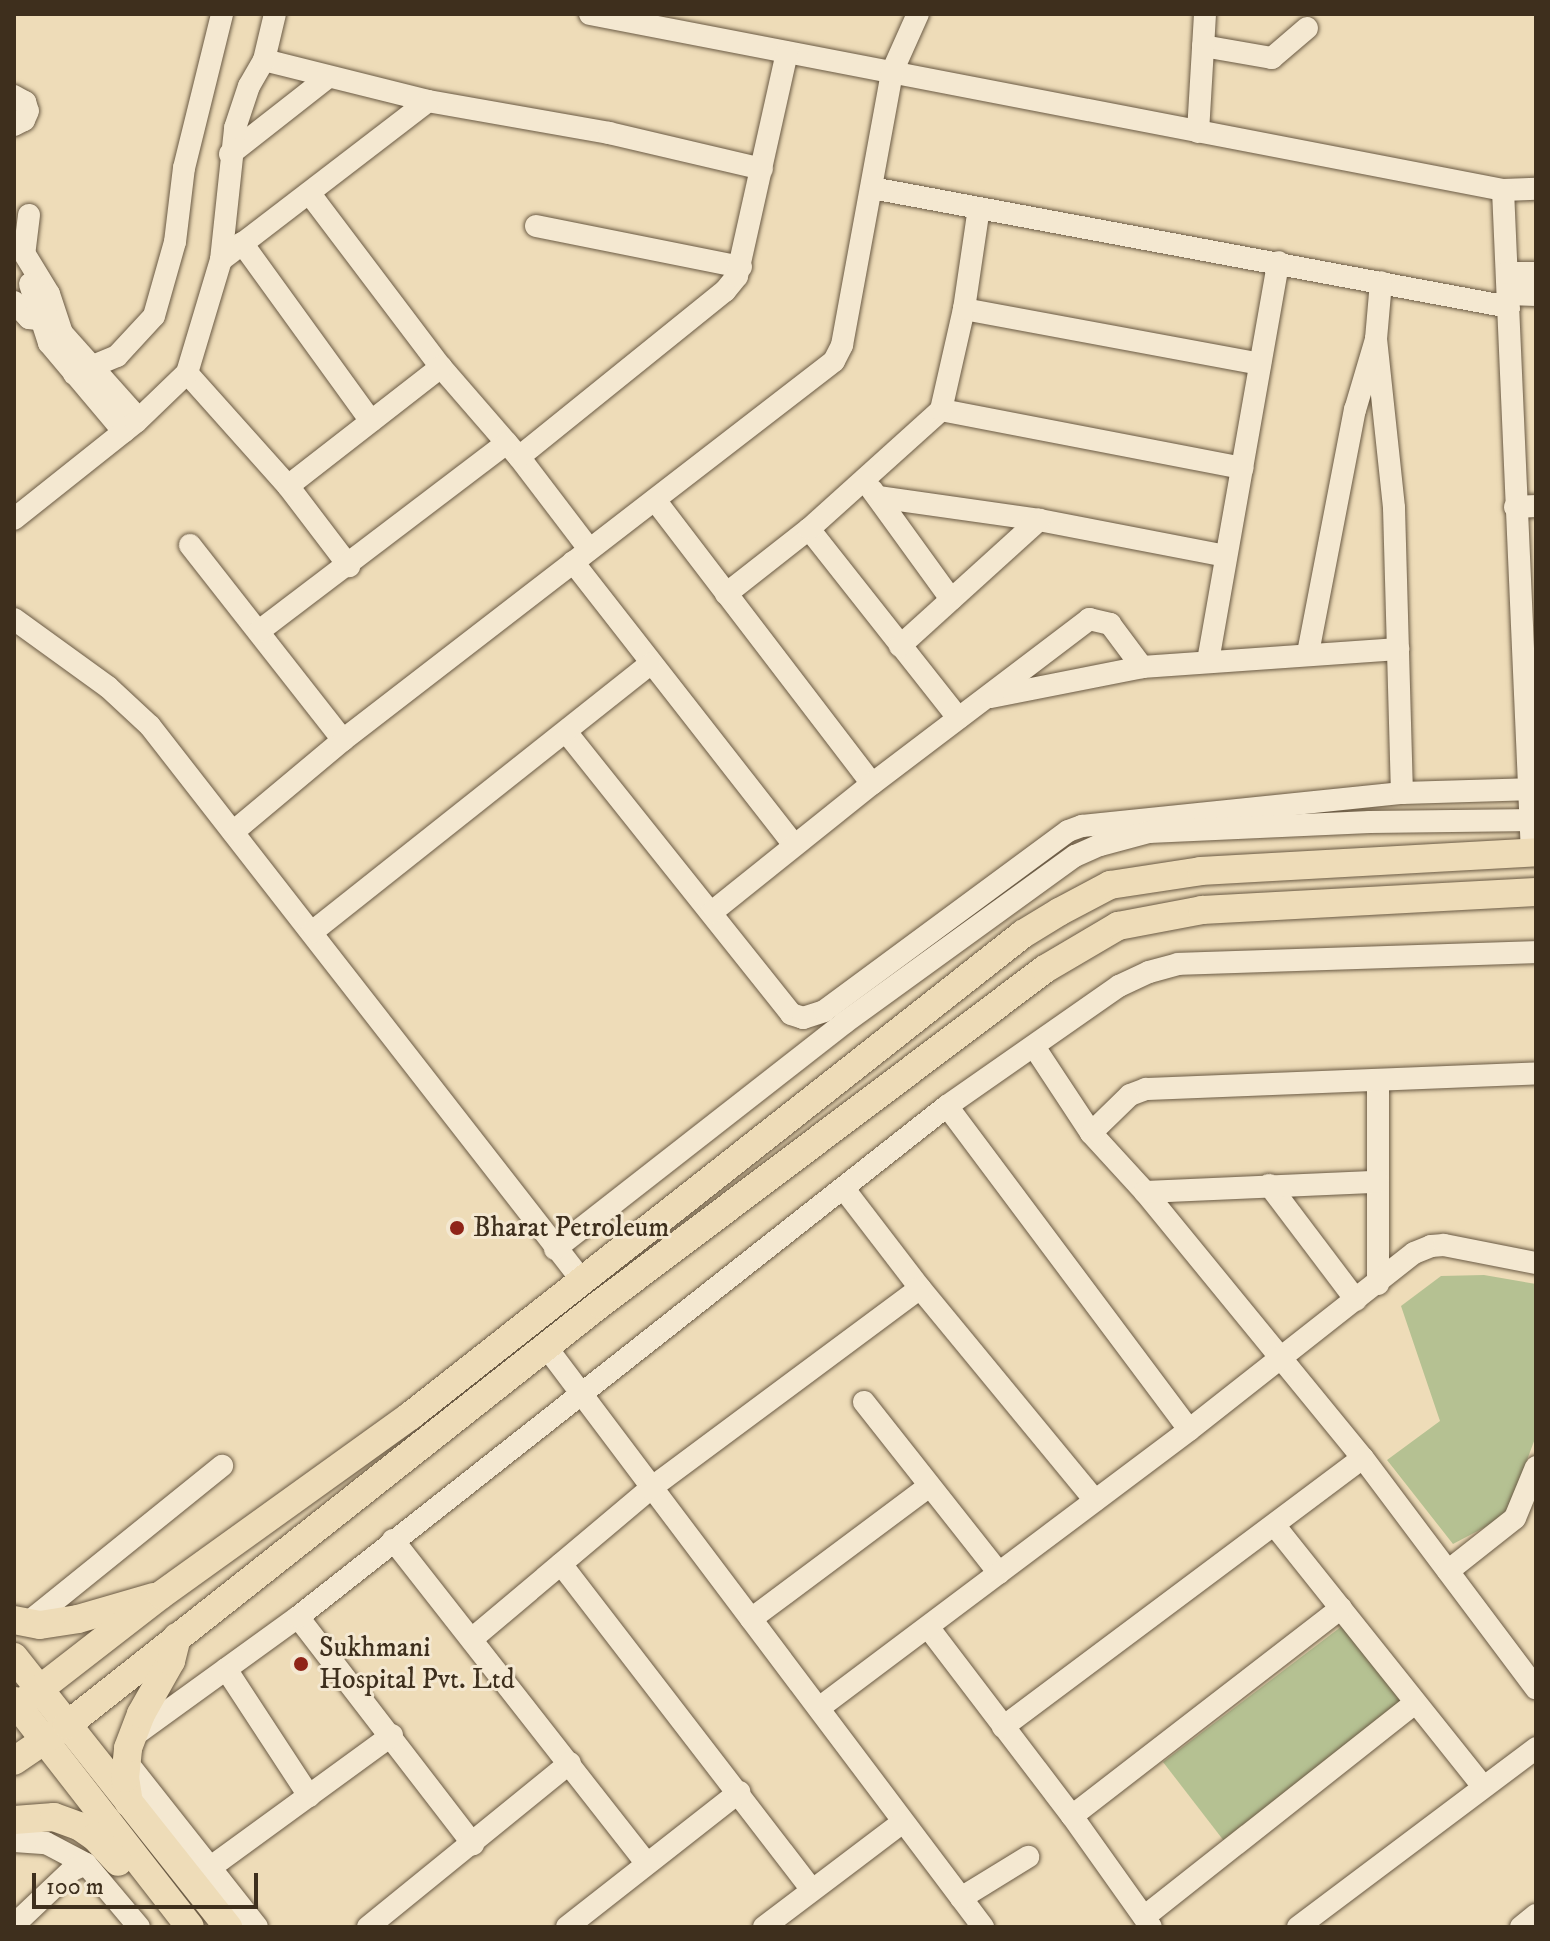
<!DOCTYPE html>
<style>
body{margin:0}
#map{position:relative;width:1550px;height:1941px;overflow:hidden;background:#eedcb8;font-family:"IM FELL DW Pica",serif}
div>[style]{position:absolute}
.green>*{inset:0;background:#b5c192}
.roads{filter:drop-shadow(0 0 2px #6a5a44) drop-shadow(0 0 2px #6a5a44)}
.minor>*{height:22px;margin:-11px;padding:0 11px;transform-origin:11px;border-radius:11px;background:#f4e8d1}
.major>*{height:28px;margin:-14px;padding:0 14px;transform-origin:14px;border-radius:14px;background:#eedcb8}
.dots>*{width:22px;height:22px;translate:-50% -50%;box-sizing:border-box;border:4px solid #f4e8d1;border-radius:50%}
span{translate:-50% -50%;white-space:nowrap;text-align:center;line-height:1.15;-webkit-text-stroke:6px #f4e8d1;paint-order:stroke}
.poi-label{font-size:28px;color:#3e2f1d}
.left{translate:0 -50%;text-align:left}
.frame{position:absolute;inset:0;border:16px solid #3e2f1d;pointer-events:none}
.scale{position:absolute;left:32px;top:1873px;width:226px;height:36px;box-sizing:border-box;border:4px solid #3e2f1d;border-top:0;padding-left:10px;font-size:24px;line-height:28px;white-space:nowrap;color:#3e2f1d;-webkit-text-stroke:6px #f4e8d1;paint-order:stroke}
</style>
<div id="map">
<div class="green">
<div style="clip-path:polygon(1484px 1275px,1536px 1284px,1536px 1436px,1506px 1516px,1453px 1544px,1387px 1460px,1440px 1421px,1401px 1306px,1441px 1276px)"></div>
<div style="clip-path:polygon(1346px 1623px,1406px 1702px,1224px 1841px,1163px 1762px)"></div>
</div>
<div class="roads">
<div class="minor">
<div style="left:590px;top:14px;width:930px;rotate:10.91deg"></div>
<div style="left:1503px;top:190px;width:33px;rotate:-2deg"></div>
<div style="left:1203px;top:46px;width:70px;rotate:9.9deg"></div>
<div style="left:1272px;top:58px;width:46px;rotate:-40.6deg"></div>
<div style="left:264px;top:60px;width:169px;rotate:14deg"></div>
<div style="left:428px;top:101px;width:184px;rotate:10deg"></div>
<div style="left:609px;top:133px;width:157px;rotate:13.2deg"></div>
<div style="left:14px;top:96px;width:13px;rotate:29deg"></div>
<div style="left:25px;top:102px;width:9px;rotate:72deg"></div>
<div style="left:28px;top:111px;width:10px;rotate:114deg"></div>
<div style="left:24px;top:120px;width:11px;rotate:153deg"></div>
<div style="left:1198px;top:132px;width:118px;rotate:-86.6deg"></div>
<div style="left:230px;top:154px;width:123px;rotate:-38.1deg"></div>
<div style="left:872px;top:188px;width:648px;rotate:10.58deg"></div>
<div style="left:1503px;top:190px;width:664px;rotate:87.5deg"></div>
<div style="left:310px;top:194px;width:217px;rotate:52.9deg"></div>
<div style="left:441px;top:367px;width:119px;rotate:49.1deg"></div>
<div style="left:519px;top:457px;width:116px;rotate:52.7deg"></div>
<div style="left:29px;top:215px;width:38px;rotate:97deg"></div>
<div style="left:24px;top:253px;width:48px;rotate:58.6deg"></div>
<div style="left:49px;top:294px;width:41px;rotate:71.6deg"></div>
<div style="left:62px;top:333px;width:115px;rotate:48.2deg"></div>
<div style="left:536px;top:226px;width:209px;rotate:11.3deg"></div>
<div style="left:242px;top:243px;width:220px;rotate:54.1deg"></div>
<div style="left:221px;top:260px;width:261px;rotate:-37.5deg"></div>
<div style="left:1507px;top:273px;width:29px"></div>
<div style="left:30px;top:284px;width:62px;rotate:72.1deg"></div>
<div style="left:49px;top:343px;width:116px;rotate:49.9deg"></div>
<div style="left:1508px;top:294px;width:28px;rotate:2deg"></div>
<div style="left:14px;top:302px;width:22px;rotate:47deg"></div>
<div style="left:29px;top:318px;width:24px;rotate:7deg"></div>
<div style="left:964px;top:309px;width:301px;rotate:10.5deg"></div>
<div style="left:1376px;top:339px;width:170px;rotate:83.9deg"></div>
<div style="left:1394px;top:508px;width:285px;rotate:88.4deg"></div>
<div style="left:187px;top:373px;width:152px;rotate:48.2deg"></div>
<div style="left:288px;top:486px;width:101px;rotate:52.7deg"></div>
<div style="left:74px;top:374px;width:47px;rotate:-22.7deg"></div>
<div style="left:117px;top:356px;width:54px;rotate:-47.2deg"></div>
<div style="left:154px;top:316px;width:77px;rotate:-74.2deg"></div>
<div style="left:175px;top:242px;width:75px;rotate:-83.1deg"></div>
<div style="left:184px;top:168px;width:159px;rotate:-76.1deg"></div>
<div style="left:941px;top:410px;width:307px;rotate:10.9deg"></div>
<div style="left:519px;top:457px;width:265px;rotate:-38.9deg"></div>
<div style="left:725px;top:291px;width:19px;rotate:-51deg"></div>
<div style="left:737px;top:276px;width:229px;rotate:-77.4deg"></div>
<div style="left:288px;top:486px;width:194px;rotate:-37.9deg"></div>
<div style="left:872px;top:490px;width:135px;rotate:54.1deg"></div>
<div style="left:878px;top:497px;width:163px;rotate:8.1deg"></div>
<div style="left:1039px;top:520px;width:190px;rotate:10.9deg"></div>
<div style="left:655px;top:500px;width:357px;rotate:52.6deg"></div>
<div style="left:1515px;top:507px;width:21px;rotate:-3deg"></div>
<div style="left:14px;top:519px;width:156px;rotate:-38.5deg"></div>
<div style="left:136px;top:422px;width:71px;rotate:-43.9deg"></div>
<div style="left:187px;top:373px;width:118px;rotate:-73.3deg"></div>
<div style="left:221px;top:260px;width:133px;rotate:-83.9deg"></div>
<div style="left:235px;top:128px;width:44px;rotate:-71.6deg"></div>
<div style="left:249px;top:86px;width:30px;rotate:-60deg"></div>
<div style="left:264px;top:60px;width:47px;rotate:-76.6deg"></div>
<div style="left:809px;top:529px;width:241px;rotate:51.7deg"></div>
<div style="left:190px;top:545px;width:248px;rotate:51.9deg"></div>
<div style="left:573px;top:562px;width:359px;rotate:52deg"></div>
<div style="left:726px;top:594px;width:105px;rotate:-38.1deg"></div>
<div style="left:809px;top:529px;width:178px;rotate:-42deg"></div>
<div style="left:941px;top:410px;width:104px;rotate:-77.2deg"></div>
<div style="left:964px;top:309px;width:102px;rotate:-81.6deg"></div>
<div style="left:14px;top:619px;width:116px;rotate:35.9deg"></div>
<div style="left:108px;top:687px;width:57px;rotate:42.9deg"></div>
<div style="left:150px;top:726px;width:701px;rotate:52.07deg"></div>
<div style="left:259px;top:631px;width:311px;rotate:-37.2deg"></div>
<div style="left:900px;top:646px;width:188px;rotate:-42.2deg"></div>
<div style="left:1308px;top:653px;width:248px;rotate:-79.1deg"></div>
<div style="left:1355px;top:410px;width:74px;rotate:-73.5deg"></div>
<div style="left:1376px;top:339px;width:57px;rotate:-85deg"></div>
<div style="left:1208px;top:661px;width:405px;rotate:-80deg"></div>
<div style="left:991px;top:697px;width:154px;rotate:-11.2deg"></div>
<div style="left:1142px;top:667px;width:257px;rotate:-4deg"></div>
<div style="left:567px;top:733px;width:359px;rotate:51.4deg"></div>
<div style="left:791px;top:1014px;width:13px;rotate:18deg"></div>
<div style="left:803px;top:1018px;width:22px;rotate:-18deg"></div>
<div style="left:824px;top:1011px;width:303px;rotate:-36.4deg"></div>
<div style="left:1068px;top:831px;width:15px;rotate:-20deg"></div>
<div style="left:1082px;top:826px;width:322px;rotate:-5.9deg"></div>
<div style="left:1402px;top:793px;width:134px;rotate:-1.7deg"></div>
<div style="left:233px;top:832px;width:143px;rotate:-39.9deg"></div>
<div style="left:343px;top:740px;width:620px;rotate:-37.66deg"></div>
<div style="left:834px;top:361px;width:18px;rotate:-63deg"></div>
<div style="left:842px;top:345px;width:278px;rotate:-79.6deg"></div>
<div style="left:892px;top:72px;width:64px;rotate:-65.9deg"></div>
<div style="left:712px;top:912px;width:205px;rotate:-38.7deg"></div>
<div style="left:872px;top:784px;width:273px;rotate:-37.2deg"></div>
<div style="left:1089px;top:619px;width:22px;rotate:13deg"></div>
<div style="left:1110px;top:624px;width:54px;rotate:53.3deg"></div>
<div style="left:312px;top:932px;width:431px;rotate:-38.4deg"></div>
<div style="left:1035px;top:1048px;width:102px;rotate:56.6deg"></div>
<div style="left:1091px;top:1133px;width:80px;rotate:47.5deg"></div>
<div style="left:1145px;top:1192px;width:344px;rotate:50.7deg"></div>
<div style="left:1363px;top:1458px;width:288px;rotate:53.1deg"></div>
<div style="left:1378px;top:1080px;width:204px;rotate:90deg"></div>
<div style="left:947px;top:1106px;width:404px;rotate:53.2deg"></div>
<div style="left:1091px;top:1133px;width:54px;rotate:-44.3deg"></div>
<div style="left:1130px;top:1095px;width:17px;rotate:-21deg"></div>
<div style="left:1146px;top:1089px;width:390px;rotate:-2.3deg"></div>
<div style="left:1269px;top:1185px;width:144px;rotate:52.9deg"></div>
<div style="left:844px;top:1189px;width:125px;rotate:52.5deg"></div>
<div style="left:920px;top:1288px;width:275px;rotate:50.5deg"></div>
<div style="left:1145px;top:1192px;width:233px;rotate:-2.5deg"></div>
<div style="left:555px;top:1249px;width:367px;rotate:-38deg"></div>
<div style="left:844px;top:1023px;width:285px;rotate:-35.9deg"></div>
<div style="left:1075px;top:856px;width:27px;rotate:-24deg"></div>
<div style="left:1100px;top:845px;width:51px;rotate:-14.9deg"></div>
<div style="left:1149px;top:832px;width:221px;rotate:-2.6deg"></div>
<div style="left:1370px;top:822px;width:166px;rotate:-0.7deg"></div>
<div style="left:547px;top:1348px;width:725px;rotate:53.02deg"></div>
<div style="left:864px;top:1402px;width:218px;rotate:51.7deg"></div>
<div style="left:1275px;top:1526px;width:332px;rotate:51.4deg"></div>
<div style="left:393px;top:1540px;width:410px;rotate:51.9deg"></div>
<div style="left:561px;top:1564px;width:411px;rotate:52.4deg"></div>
<div style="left:1448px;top:1571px;width:85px;rotate:-38.3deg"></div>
<div style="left:1515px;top:1518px;width:55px;rotate:-67.6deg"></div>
<div style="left:298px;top:1617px;width:287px;rotate:52.4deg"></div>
<div style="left:751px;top:1619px;width:221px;rotate:-36.7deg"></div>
<div style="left:26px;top:1624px;width:252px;rotate:-38.9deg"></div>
<div style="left:928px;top:1627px;width:238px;rotate:52.7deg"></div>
<div style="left:1072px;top:1816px;width:136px;rotate:54.6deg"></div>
<div style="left:473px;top:1638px;width:233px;rotate:-40.1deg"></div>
<div style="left:651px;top:1488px;width:335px;rotate:-36.6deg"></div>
<div style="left:226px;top:1669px;width:152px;rotate:56.8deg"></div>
<div style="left:819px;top:1708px;width:463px;rotate:-36.9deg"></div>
<div style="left:1189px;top:1430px;width:286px;rotate:-38.2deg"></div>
<div style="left:1414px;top:1253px;width:18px;rotate:-22deg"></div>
<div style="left:1431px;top:1246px;width:13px;rotate:-4deg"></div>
<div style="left:1444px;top:1245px;width:94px;rotate:11.1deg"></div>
<div style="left:1003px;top:1727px;width:449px;rotate:-36.8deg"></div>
<div style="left:132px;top:1737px;width:205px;rotate:-35.9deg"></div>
<div style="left:298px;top:1617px;width:826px;rotate:-38.22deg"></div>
<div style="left:947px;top:1106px;width:210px;rotate:-34.9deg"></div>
<div style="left:1119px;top:986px;width:33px;rotate:-25deg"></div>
<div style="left:1149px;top:972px;width:30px;rotate:-15deg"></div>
<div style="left:1178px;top:964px;width:358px;rotate:-1.9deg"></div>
<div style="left:126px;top:1761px;width:211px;rotate:51.7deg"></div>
<div style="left:1072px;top:1816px;width:340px;rotate:-37.7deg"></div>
<div style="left:14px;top:1841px;width:32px;rotate:4deg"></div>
<div style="left:46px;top:1843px;width:45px;rotate:27.7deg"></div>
<div style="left:211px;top:1867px;width:224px;rotate:-36.1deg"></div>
<div style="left:961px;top:1898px;width:79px;rotate:-31.5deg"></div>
<div style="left:1144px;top:1917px;width:345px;rotate:-38.3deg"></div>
<div style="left:14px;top:1925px;width:80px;rotate:-43.5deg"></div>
<div style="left:72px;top:1870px;width:15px;rotate:-23deg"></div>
<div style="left:86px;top:1864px;width:82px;rotate:49.9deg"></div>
<div style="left:368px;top:1927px;width:260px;rotate:-39.1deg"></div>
<div style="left:567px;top:1927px;width:219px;rotate:-38.1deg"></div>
<div style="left:764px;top:1927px;width:174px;rotate:-37.1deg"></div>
<div style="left:1298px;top:1927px;width:298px;rotate:-36.9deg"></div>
<div style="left:1521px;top:1927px;width:19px;rotate:-39deg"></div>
</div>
<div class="major">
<div style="left:14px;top:1620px;width:26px;rotate:11deg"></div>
<div style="left:40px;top:1625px;width:38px;rotate:-9deg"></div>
<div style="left:78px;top:1619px;width:78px;rotate:-16.3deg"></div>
<div style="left:14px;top:1657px;width:345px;rotate:51.6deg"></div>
<div style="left:14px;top:1701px;width:286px;rotate:52.1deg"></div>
<div style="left:14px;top:1709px;width:186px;rotate:-37.8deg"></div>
<div style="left:161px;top:1595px;width:307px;rotate:-35.7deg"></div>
<div style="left:410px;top:1416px;width:780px;rotate:-38.18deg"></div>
<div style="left:1023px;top:934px;width:42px;rotate:-31.4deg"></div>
<div style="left:1059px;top:912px;width:58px;rotate:-27.9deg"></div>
<div style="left:1110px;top:885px;width:92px;rotate:-8.7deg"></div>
<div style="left:1201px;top:871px;width:336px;rotate:-3.2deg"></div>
<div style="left:14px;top:1761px;width:64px;rotate:-34.2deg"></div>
<div style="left:67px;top:1725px;width:679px;rotate:-38.3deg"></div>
<div style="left:600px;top:1304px;width:557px;rotate:-36.97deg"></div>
<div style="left:1045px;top:969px;width:85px;rotate:-30.5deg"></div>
<div style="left:1118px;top:926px;width:86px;rotate:-10.8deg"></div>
<div style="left:1202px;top:910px;width:334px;rotate:-3.1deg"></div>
<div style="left:129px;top:1803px;width:25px;rotate:-99deg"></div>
<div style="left:125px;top:1778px;width:30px;rotate:-84deg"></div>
<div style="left:128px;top:1748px;width:36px;rotate:-69deg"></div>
<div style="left:141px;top:1714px;width:61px;rotate:-60.5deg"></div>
<div style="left:171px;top:1661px;width:25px;rotate:-76deg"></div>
<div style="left:14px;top:1820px;width:40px;rotate:-4.3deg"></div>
<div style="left:54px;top:1817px;width:27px;rotate:20deg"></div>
<div style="left:79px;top:1826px;width:19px;rotate:35deg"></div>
<div style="left:95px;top:1837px;width:34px;rotate:47deg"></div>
</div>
</div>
<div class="dots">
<div style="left:457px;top:1228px;background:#8f2418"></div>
<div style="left:301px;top:1664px;background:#8f2418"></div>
</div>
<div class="poi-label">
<span class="left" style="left:473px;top:1228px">Bharat Petroleum</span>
<span class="left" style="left:319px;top:1664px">Sukhmani<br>Hospital Pvt. Ltd</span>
</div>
<div class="frame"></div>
<div class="scale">100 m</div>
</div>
